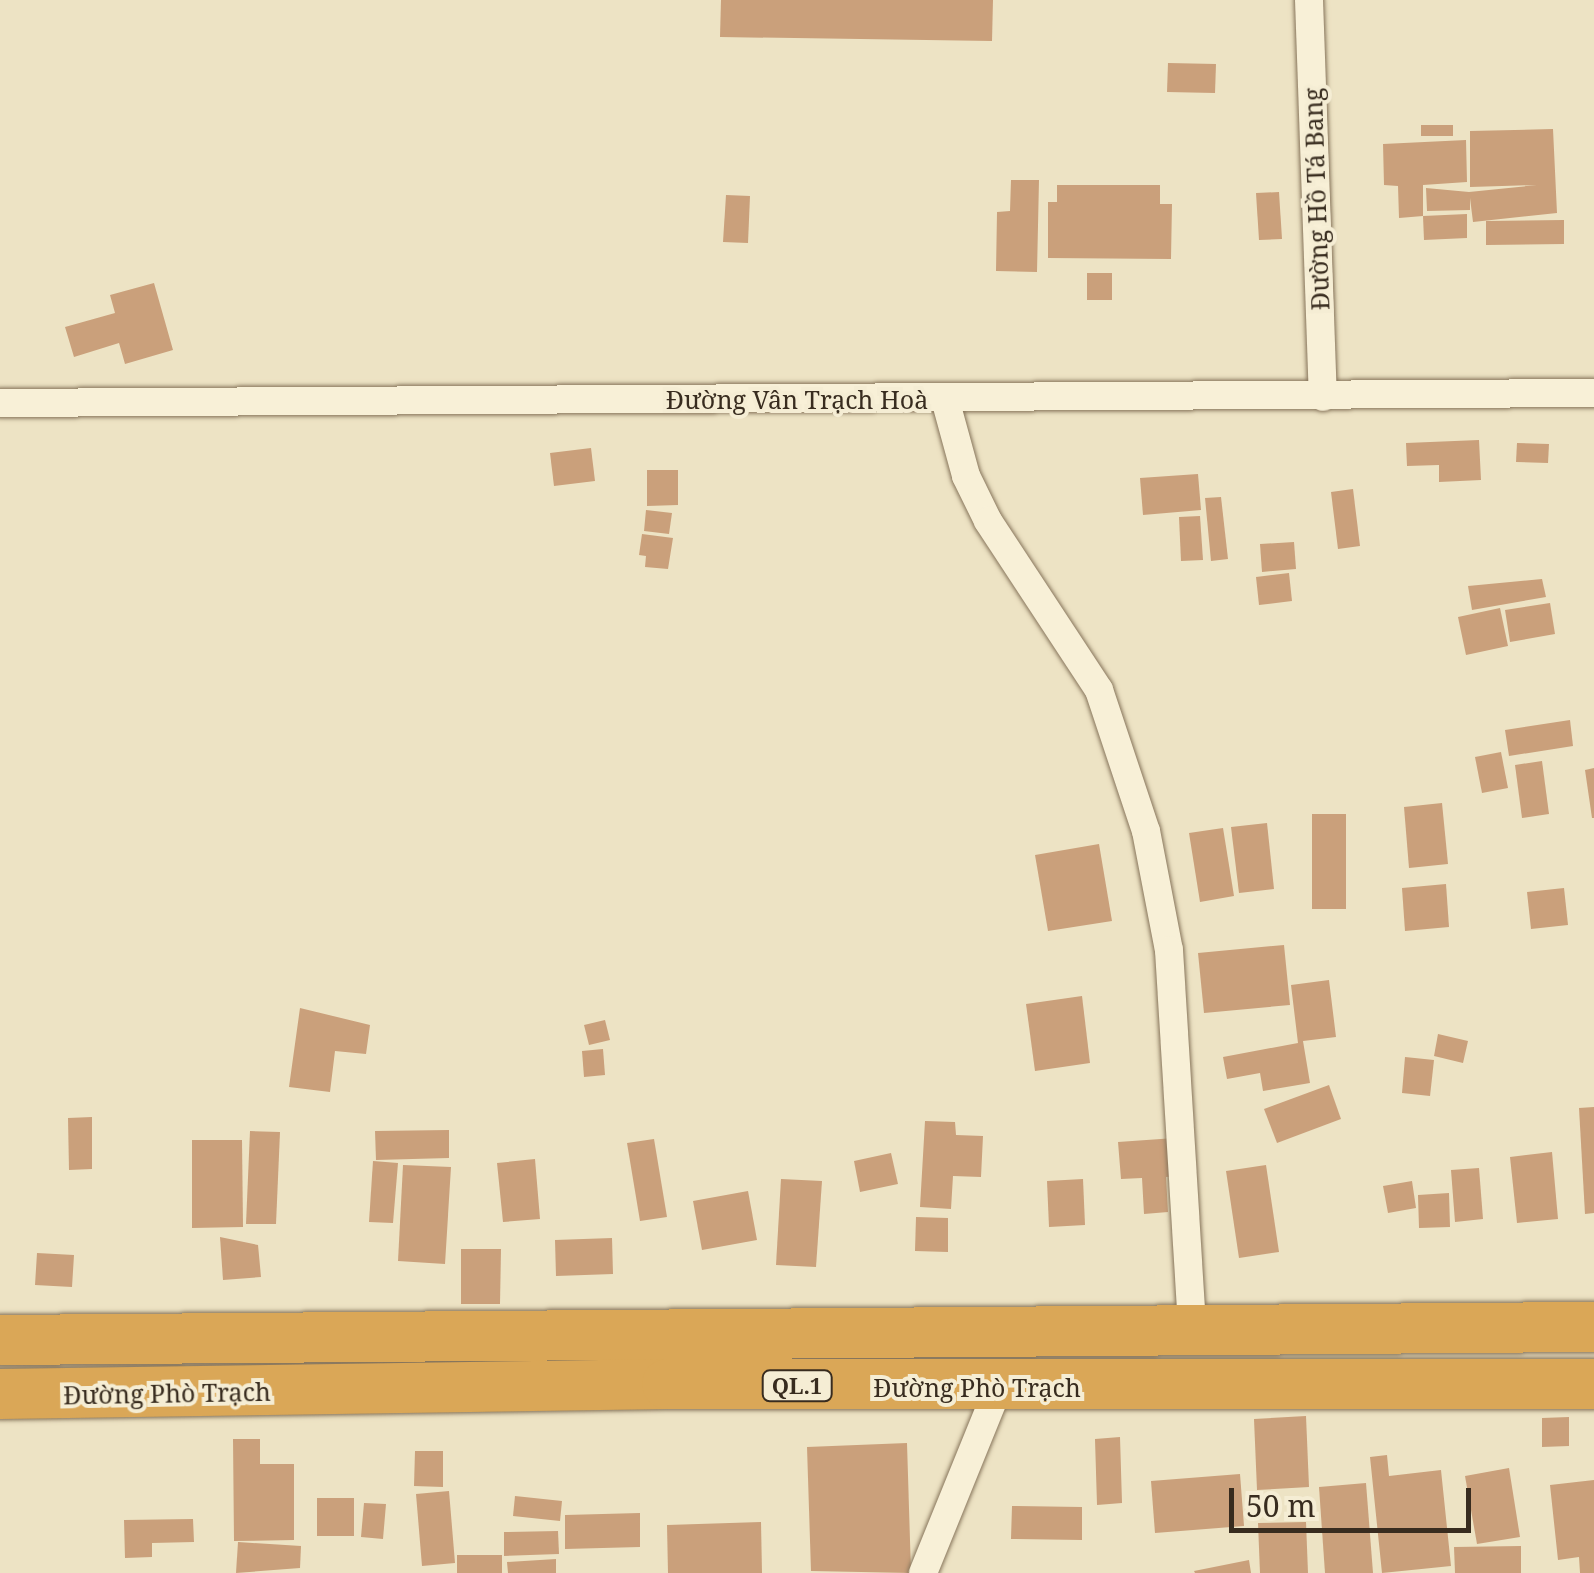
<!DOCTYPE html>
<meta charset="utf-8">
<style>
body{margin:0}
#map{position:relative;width:1594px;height:1573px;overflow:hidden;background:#ede3c4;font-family:"Noto Serif",serif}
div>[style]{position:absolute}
.building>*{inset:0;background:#caa07b}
.roads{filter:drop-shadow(0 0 2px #87755b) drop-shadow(0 0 2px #87755b)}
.street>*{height:28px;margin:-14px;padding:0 14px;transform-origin:14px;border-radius:14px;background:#f8f0d7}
.highway>*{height:50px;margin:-25px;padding:0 25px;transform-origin:25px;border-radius:25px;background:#daa757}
span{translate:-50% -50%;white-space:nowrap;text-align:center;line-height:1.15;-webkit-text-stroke:8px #f5edd4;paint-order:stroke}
.shield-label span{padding:2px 8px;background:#f5edd4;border:2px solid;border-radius:8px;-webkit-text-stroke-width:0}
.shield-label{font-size:22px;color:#382c1f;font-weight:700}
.street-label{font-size:25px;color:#382c1f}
.scale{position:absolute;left:1229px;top:1488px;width:242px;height:45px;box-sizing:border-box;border:5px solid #382c1f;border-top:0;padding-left:12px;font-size:30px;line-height:35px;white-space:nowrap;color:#382c1f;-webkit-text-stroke:8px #f5edd4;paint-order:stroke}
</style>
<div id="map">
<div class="building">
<div style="clip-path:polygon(721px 0,993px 0,992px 41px,720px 37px)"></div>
<div style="clip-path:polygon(1168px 63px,1216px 64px,1215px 93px,1167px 92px)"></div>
<div style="clip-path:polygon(1421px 125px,1453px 125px,1453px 136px,1421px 136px)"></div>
<div style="clip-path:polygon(1553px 129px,1557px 213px,1473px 222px,1470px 198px,1470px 210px,1427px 211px,1426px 188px,1469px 192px,1537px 185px,1470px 187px,1470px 131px)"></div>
<div style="clip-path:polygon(1466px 140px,1467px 182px,1423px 185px,1423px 216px,1399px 218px,1398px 186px,1384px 185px,1383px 144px)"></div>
<div style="clip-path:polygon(1011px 180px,1039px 180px,1037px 272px,996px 271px,997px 212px,1010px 211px)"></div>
<div style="clip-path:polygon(1057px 185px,1160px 185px,1160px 204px,1172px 204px,1171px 259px,1048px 258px,1048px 202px,1057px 202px)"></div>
<div style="clip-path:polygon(1279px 192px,1282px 239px,1259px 240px,1256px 193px)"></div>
<div style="clip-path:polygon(726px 195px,750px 196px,748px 243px,723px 242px)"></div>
<div style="clip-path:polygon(1467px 214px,1467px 238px,1424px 240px,1423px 216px)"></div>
<div style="clip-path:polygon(1564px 220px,1564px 244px,1486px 245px,1486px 221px)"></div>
<div style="clip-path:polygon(1087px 273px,1112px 273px,1112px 300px,1087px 300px)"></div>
<div style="clip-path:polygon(154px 283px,173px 350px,125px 364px,119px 343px,74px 357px,65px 327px,115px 313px,110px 295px)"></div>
<div style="clip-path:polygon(1479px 440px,1481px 480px,1439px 482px,1439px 465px,1407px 466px,1406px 443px)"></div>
<div style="clip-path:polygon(1517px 443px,1549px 444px,1548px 463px,1516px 462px)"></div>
<div style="clip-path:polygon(591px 448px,595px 481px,554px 486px,550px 453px)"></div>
<div style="clip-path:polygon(647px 470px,678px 470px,678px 505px,647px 506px)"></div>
<div style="clip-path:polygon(1198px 474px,1201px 510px,1143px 515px,1140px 478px)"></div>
<div style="clip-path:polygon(1353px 489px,1360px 546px,1338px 549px,1331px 492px)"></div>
<div style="clip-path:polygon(1221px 497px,1228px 559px,1211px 561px,1205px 498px)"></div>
<div style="clip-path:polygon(646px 510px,672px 513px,669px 534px,644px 531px)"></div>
<div style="clip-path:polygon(1200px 516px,1203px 560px,1181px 561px,1179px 517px)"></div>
<div style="clip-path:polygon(642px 534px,673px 538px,668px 569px,645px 567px,646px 556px,639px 555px)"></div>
<div style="clip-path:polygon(1294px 542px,1296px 569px,1262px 572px,1260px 544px)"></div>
<div style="clip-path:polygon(1289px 573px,1292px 601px,1259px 605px,1256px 577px)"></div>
<div style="clip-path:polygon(1542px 579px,1546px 597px,1472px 610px,1468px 586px)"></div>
<div style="clip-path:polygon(1550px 603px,1555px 634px,1510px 642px,1505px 610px)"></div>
<div style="clip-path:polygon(1500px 608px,1508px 646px,1466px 655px,1458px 617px)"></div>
<div style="clip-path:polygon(1570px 720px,1573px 746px,1509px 756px,1505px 730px)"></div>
<div style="clip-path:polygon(1501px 752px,1508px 788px,1482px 793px,1475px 757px)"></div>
<div style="clip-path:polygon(1542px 761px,1549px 814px,1522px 818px,1515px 765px)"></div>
<div style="clip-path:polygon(1594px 768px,1594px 818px,1592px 818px,1585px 770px)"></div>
<div style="clip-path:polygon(1442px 803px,1448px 864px,1409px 868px,1404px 807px)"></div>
<div style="clip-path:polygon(1312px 814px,1346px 814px,1346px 909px,1312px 909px)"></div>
<div style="clip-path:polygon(1267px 823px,1274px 889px,1239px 893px,1231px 827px)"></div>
<div style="clip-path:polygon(1223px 828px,1234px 896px,1200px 902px,1189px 833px)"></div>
<div style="clip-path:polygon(1099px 844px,1112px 921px,1048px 931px,1035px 855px)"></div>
<div style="clip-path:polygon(1446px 884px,1449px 927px,1405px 931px,1402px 888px)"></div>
<div style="clip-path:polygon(1564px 888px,1568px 925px,1531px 929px,1527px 892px)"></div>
<div style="clip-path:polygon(1284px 945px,1290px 1005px,1204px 1013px,1198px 953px)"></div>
<div style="clip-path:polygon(1329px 980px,1336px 1037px,1303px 1041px,1310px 1083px,1263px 1091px,1260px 1073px,1227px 1079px,1223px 1057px,1298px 1043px,1291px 985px)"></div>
<div style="clip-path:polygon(1082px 996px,1090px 1063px,1035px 1071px,1026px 1004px)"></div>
<div style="clip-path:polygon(300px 1008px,370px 1025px,366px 1054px,335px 1051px,330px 1092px,289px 1087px)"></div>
<div style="clip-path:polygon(605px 1020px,610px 1040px,589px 1045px,584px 1025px)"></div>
<div style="clip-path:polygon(1438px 1034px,1468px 1041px,1463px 1063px,1434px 1056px)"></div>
<div style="clip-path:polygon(603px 1049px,605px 1075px,584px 1077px,582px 1051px)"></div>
<div style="clip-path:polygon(1405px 1057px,1434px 1060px,1430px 1096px,1402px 1093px)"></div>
<div style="clip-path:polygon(1329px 1085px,1341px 1119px,1277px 1143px,1264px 1109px)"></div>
<div style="clip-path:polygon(1594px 1107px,1594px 1213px,1585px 1214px,1579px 1108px)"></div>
<div style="clip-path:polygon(92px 1117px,92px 1169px,69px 1170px,68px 1118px)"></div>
<div style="clip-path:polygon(925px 1121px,955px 1122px,956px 1135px,983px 1136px,981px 1177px,953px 1176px,951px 1209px,920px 1207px)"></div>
<div style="clip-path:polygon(449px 1130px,449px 1158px,376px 1160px,375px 1131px)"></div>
<div style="clip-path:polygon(250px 1131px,280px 1132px,276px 1224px,246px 1224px)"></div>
<div style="clip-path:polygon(1175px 1138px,1177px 1176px,1166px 1177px,1168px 1212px,1144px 1214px,1142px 1178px,1121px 1179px,1118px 1142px)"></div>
<div style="clip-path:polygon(654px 1139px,667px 1217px,640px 1221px,627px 1143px)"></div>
<div style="clip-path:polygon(192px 1140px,242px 1140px,243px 1227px,192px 1228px)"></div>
<div style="clip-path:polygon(1552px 1152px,1558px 1219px,1517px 1223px,1510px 1157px)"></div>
<div style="clip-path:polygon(891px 1153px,898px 1184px,860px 1192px,854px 1161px)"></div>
<div style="clip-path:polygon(535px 1159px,540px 1219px,503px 1222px,497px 1163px)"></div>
<div style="clip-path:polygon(373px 1161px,398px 1163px,393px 1223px,369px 1222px)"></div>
<div style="clip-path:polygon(403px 1165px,451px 1167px,445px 1264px,398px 1261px)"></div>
<div style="clip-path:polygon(1266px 1165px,1279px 1252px,1239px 1258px,1226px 1171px)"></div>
<div style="clip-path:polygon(1479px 1168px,1483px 1219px,1455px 1222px,1451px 1170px)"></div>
<div style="clip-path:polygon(781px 1179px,822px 1181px,816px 1267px,776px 1265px)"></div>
<div style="clip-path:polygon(1083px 1179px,1085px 1225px,1049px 1227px,1047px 1181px)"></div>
<div style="clip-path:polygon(1412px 1181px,1416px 1208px,1388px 1213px,1383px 1186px)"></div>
<div style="clip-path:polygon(748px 1191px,757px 1240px,702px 1250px,693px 1201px)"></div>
<div style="clip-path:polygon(1449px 1193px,1450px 1227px,1419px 1228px,1418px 1195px)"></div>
<div style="clip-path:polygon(916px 1217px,948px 1218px,948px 1252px,915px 1251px)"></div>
<div style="clip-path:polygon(220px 1237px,258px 1245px,261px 1277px,223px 1280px)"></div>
<div style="clip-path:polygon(612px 1238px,613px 1274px,556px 1276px,555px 1240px)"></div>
<div style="clip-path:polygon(461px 1249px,501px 1249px,500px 1304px,461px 1304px)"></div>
<div style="clip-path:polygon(37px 1253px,74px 1255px,72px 1287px,35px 1285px)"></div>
<div style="clip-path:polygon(1306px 1416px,1309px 1487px,1257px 1490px,1254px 1419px)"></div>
<div style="clip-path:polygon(1569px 1417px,1569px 1446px,1542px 1447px,1542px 1418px)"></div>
<div style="clip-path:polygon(1120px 1437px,1122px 1503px,1097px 1505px,1095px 1439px)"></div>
<div style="clip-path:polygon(233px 1439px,260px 1439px,260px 1464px,294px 1464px,294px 1540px,234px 1541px)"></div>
<div style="clip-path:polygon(907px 1443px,911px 1573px,811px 1571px,807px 1447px)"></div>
<div style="clip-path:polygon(415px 1451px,443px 1451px,443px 1487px,414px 1486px)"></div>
<div style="clip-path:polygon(1387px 1455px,1389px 1476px,1441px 1470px,1451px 1566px,1382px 1573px,1370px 1457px)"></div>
<div style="clip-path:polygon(1509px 1468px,1520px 1537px,1477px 1544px,1465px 1476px)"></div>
<div style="clip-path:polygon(1240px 1474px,1244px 1526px,1155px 1533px,1151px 1481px)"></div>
<div style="clip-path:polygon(1594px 1480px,1594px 1573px,1580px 1573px,1579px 1557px,1558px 1560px,1550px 1485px)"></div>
<div style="clip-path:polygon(1366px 1483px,1373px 1573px,1325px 1573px,1319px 1487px)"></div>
<div style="clip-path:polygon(449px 1491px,455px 1563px,422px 1566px,416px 1494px)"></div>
<div style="clip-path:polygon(515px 1496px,562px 1501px,560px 1521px,513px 1516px)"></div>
<div style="clip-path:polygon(317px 1498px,354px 1498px,354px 1536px,317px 1536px)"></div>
<div style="clip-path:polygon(364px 1503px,386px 1504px,383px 1539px,361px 1537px)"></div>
<div style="clip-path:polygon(1012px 1506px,1082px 1507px,1082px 1540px,1011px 1539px)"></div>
<div style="clip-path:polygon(640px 1513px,640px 1547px,565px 1549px,565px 1515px)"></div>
<div style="clip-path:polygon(193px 1519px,194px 1542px,152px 1543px,152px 1557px,125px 1558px,124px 1520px)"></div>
<div style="clip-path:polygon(761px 1522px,762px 1573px,668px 1573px,667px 1525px)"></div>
<div style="clip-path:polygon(1306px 1522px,1308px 1573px,1260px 1573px,1258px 1523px)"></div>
<div style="clip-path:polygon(558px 1531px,559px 1554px,504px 1556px,504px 1532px)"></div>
<div style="clip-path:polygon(238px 1542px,301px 1546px,300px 1568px,236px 1573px)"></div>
<div style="clip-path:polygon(1521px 1546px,1521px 1573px,1455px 1573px,1454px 1547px)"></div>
<div style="clip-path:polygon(457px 1555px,502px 1555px,502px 1573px,457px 1573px)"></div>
<div style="clip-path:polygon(556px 1559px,556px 1573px,508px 1573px,507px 1562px)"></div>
<div style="clip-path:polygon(1249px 1560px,1251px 1573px,1195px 1573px,1194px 1571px)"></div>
</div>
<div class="roads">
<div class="street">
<div style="left:1309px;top:0;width:397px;rotate:88deg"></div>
<div style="left:945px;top:399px;width:80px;rotate:74.7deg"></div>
<div style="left:966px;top:476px;width:50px;rotate:63.9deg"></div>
<div style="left:988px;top:521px;width:202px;rotate:56.7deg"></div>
<div style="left:1099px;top:690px;width:149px;rotate:71.6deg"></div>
<div style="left:1146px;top:831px;width:121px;rotate:79.1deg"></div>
<div style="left:1169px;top:950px;width:379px;rotate:86.5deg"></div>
<div style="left:0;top:403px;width:1594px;rotate:-0.36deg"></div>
<div style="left:923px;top:1573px;width:200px;rotate:-67.9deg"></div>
</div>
<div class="highway">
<div style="left:0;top:1340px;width:1594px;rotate:-0.47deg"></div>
<div style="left:0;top:1394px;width:667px;rotate:-0.86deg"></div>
<div style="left:667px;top:1384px;width:927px"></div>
</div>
</div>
<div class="shield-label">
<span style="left:797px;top:1386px">QL.1</span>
</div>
<div class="street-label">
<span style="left:1316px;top:199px;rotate:-92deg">Đường Hồ Tá Bang</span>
<span style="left:797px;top:399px">Đường Vân Trạch Hoà</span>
<span style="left:977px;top:1387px">Đường Phò Trạch</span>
<span style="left:167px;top:1393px;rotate:-1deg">Đường Phò Trạch</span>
</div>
<div class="scale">50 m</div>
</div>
